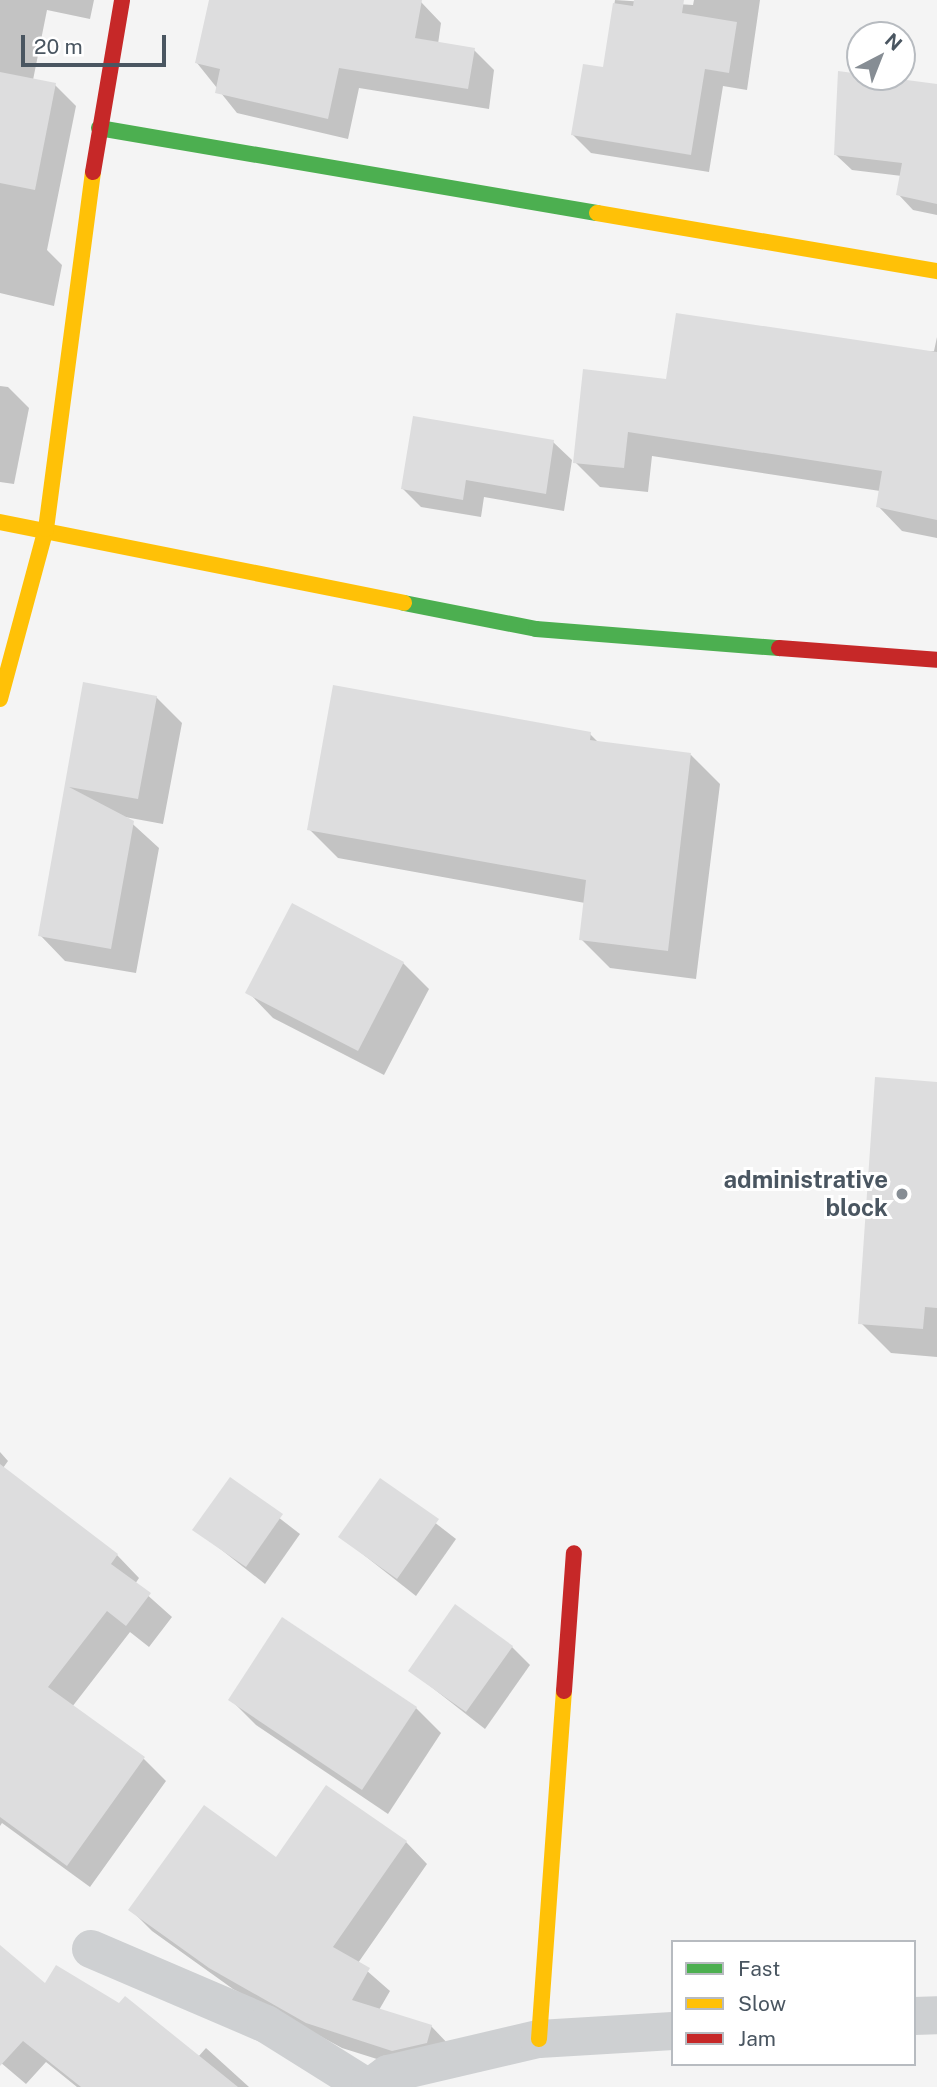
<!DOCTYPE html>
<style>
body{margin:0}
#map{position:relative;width:937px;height:2087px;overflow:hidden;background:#f4f4f4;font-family:"Public Sans",sans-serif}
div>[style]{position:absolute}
.shadow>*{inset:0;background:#0003}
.building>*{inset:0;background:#ddddde}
.street>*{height:38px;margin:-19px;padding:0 19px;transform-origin:19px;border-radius:19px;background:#ced0d2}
.fast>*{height:16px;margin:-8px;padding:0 8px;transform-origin:8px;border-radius:8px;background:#4caf50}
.slow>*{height:16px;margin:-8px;padding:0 8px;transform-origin:8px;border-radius:8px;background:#ffc107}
.jam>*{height:16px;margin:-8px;padding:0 8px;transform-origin:8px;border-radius:8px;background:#c62828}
.dots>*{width:19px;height:19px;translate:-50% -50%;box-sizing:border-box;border:4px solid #fff;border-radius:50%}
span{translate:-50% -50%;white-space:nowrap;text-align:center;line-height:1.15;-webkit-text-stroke:6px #fff;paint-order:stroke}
.poi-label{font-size:24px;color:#4a5661;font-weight:700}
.right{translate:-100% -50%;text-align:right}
.legend{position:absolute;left:671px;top:1940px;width:245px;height:126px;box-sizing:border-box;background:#fff;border:2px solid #b7bbc0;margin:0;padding:9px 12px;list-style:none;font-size:21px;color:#4a5661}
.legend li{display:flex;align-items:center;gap:14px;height:35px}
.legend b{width:35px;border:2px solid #b7bbc0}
.north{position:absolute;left:846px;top:21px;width:70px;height:70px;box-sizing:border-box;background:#fff;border:2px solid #b7bbc0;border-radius:50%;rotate:42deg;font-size:19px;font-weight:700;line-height:28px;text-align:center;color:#4a5661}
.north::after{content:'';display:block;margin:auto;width:24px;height:32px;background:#868d94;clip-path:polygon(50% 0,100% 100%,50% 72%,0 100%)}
.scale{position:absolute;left:21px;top:35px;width:145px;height:32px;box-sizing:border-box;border:4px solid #4a5661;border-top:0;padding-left:9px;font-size:21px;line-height:24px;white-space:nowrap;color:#4a5661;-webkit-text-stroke:5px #fff;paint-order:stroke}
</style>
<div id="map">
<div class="shadow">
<div style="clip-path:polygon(0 0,94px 0,90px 19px,47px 10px,33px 80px,55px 85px,76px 106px,47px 250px,62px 265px,54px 306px,0 293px)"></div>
<div style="clip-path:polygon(228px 0,421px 2px,441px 23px,438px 44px,474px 50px,494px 70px,489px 109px,359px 88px,348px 139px,237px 113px,197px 63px)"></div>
<div style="clip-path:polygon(615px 0,693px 5px,694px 0,760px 0,747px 90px,723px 86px,709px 172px,591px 153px,573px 135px,604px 69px)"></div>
<div style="clip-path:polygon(937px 90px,937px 215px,913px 210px,898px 194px,902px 176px,852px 170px,836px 155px)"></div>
<div style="clip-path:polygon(937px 337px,937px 538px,902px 531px,878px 506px,880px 491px,652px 456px,648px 492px,600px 487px,575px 462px,667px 381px,934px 351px)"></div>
<div style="clip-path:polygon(0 386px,8px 387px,29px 408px,14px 484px,0 482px)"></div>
<div style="clip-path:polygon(553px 442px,572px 460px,564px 511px,484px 497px,481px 517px,421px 507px,402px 488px)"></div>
<div style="clip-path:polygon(85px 684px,156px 697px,182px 723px,163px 824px,125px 817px,159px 848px,136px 973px,65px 961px,40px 935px)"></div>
<div style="clip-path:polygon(590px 734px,599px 743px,691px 755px,720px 784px,696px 979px,610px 968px,581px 939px,585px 903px,338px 858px,309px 829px)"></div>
<div style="clip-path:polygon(403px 963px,429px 989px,384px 1075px,273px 1018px,248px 992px)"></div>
<div style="clip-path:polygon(937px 1084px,937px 1357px,891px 1353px,860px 1322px)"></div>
<div style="clip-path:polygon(0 1452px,8px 1461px,3px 1468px,117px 1555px,139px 1578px,135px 1584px,172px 1617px,149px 1647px,130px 1632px,72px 1707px,144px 1759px,166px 1781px,90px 1887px,2px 1823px,0 1826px)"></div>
<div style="clip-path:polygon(230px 1480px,300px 1534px,265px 1584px,195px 1529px)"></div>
<div style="clip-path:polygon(380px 1480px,456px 1539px,416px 1596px,341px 1537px)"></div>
<div style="clip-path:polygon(512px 1647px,530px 1665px,485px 1729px,411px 1671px)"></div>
<div style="clip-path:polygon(230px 1699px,416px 1708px,441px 1733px,388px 1814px,256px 1725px)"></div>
<div style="clip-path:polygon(406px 1842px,427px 1864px,358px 1963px,390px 1991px,379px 2010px,431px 2026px,452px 2048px,415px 2071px,342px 2048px,233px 1989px,152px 1931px,131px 1910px,276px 1859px)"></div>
<div style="clip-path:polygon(0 1947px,46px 1986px,198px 2057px,206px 2048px,249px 2087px,77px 2087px,46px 2062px,26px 2084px,0 2062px)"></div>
</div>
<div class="building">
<div style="clip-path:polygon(209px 0,422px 0,415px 38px,475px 48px,468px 89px,339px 68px,328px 119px,215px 93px,220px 69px,195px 63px)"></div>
<div style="clip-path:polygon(634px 0,684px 0,682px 13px,737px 22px,729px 73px,705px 69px,691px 155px,571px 135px,583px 64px,603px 67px,613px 3px,633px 6px)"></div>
<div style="clip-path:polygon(838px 71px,937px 84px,937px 204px,896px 195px,902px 163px,834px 155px)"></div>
<div style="clip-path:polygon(0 72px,56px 83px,35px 190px,0 183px)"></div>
<div style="clip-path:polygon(676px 313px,937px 352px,937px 520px,876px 507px,882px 471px,628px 432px,624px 468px,573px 463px,583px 369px,666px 379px)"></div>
<div style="clip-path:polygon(413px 416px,554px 440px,546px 494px,466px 480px,463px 500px,401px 489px)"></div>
<div style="clip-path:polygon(83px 682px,157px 696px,138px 799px,69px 787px,134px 821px,111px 949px,38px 936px)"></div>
<div style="clip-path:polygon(333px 685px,591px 732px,590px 740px,691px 753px,668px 951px,579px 940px,586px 880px,307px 830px)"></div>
<div style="clip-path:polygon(292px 903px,404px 962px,358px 1051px,245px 993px)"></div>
<div style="clip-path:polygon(875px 1077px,937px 1082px,937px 1308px,925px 1307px,923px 1329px,858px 1324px)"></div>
<div style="clip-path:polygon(0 1464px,118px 1554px,111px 1564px,151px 1593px,126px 1626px,107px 1611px,48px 1687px,145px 1757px,67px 1866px,0 1817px)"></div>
<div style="clip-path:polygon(230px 1477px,283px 1514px,246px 1567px,192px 1530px)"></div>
<div style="clip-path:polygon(380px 1478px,439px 1519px,397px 1579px,338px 1537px)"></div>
<div style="clip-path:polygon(455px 1604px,513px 1646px,466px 1712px,408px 1671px)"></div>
<div style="clip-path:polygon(282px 1617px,417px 1707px,362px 1790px,228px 1700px)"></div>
<div style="clip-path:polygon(326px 1785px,407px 1841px,333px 1947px,370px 1968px,352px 2000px,432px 2025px,427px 2043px,392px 2051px,306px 2023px,209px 1968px,128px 1910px,204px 1805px,276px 1857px)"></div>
<div style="clip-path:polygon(0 1945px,45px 1983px,56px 1965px,119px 2003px,125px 1996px,238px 2087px,81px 2087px,23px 2041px,0 2066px)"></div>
</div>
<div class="street">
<div style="left:91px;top:1949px;width:190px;rotate:23.2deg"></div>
<div style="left:266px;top:2024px;width:119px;rotate:32deg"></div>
<div style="left:914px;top:2016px;width:23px;rotate:-2deg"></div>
<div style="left:370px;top:2087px;width:22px;rotate:-36deg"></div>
<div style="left:388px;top:2074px;width:155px;rotate:-13.1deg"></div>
<div style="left:539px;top:2039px;width:134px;rotate:-3.4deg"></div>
</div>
<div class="fast">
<div style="left:99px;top:128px;width:505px;rotate:9.69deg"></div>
<div style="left:404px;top:603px;width:135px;rotate:11.1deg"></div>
<div style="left:536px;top:629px;width:244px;rotate:4.5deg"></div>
</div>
<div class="slow">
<div style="left:597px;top:213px;width:345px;rotate:9.7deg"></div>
<div style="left:0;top:522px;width:412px;rotate:11.3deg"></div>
<div style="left:0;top:699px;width:176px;rotate:-74.9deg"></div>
<div style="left:46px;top:529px;width:360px;rotate:-82.5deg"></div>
<div style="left:539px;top:2039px;width:349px;rotate:-85.9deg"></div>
</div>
<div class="jam">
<div style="left:93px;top:172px;width:174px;rotate:-80.4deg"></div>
<div style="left:779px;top:648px;width:158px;rotate:4.3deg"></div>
<div style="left:564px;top:1691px;width:138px;rotate:-85.9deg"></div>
</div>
<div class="dots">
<div style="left:902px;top:1194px;background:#868d94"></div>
</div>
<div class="poi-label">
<span class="right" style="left:888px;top:1194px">administrative<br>block</span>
</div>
<ul class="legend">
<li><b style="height:9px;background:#4caf50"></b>Fast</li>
<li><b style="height:9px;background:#ffc107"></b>Slow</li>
<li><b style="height:9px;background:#c62828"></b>Jam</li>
</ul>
<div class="north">N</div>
<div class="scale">20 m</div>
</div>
